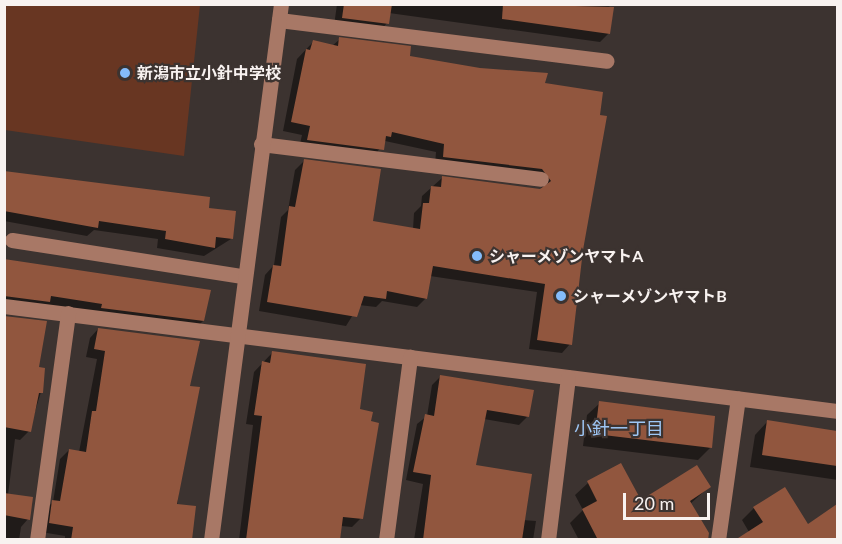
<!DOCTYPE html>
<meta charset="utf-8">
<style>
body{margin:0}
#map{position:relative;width:842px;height:544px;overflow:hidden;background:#3c3330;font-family:Lato,"Noto Sans JP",sans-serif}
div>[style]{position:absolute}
.green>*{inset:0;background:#683622}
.shadow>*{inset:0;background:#0007}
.building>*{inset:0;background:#91563e}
.minor>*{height:15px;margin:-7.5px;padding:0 7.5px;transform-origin:7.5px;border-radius:7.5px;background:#a87866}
.dots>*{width:16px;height:16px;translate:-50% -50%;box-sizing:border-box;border:3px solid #3c3330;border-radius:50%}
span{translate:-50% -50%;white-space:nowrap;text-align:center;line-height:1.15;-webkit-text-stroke:4.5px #3c3330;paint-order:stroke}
.poi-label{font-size:16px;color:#f8f2f0;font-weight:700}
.left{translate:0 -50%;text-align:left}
.neighbourhood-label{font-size:18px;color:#9ec7f6}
.frame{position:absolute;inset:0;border:6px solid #f8f2f0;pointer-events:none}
.scale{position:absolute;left:623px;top:493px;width:87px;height:27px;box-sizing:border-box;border:3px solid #f8f2f0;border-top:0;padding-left:8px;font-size:18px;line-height:21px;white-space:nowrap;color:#f8f2f0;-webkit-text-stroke:4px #3c3330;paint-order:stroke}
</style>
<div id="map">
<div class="green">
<div style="clip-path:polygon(5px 4px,200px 5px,184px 156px,5px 130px)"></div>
</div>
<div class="shadow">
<div style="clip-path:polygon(337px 4px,605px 4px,612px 8px,609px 33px,600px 42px,389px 13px,387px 23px,379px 32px,334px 26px)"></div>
<div style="clip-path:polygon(340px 39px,409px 57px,543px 84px,582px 250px,570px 344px,562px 353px,529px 349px,537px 292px,430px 276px,426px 298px,417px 307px,382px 301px,376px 307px,359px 305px,346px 326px,259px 311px,265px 275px,274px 265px,281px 217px,288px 210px,295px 170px,304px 161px,372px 222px,413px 229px,414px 213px,421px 206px,422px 196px,442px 178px,541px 190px,542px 185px,435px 165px,436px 152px,385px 141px,373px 158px,299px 148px,302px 135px,283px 131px,297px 59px,313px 42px,332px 46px)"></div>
<div style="clip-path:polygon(4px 172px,208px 209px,231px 239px,204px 256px,157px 248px,158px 239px,94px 230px,87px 236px,4px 221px)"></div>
<div style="clip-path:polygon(4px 261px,203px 321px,194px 330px,4px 306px)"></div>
<div style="clip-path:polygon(4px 317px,37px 368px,41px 392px,29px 431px,20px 440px,15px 439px,8px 495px,28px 519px,21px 527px,19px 540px,4px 540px)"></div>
<div style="clip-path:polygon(98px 329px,189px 387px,174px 540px,65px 540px,65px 536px,41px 532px,44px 511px,53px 502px,60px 459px,69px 450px,79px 452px,97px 359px,86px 357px,90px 338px)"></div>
<div style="clip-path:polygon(272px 353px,358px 411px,361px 518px,352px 527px,341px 526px,339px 540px,239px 540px,253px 425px,246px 424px,254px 372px)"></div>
<div style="clip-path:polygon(441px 376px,527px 417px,519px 425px,484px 419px,474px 466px,523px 520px,536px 521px,533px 540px,414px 540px,423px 484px,406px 480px,417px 424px,427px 416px,432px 385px)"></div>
<div style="clip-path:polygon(600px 403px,710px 448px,698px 460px,583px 446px,587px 415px)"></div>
<div style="clip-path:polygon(767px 422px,838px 432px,838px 480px,750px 467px,755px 435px)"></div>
<div style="clip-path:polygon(621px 465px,641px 503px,709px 487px,690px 504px,703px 540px,579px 540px,570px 523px,583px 510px,575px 495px,588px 483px)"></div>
<div style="clip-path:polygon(838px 506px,838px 540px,742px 540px,749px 532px,742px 520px,754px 508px,808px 526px)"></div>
</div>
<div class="building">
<div style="clip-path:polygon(344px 4px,392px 4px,389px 24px,342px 18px)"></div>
<div style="clip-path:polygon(503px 4px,614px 7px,610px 34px,502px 19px)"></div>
<div style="clip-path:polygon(339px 37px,411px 46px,410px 56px,480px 68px,548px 73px,545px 83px,603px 92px,600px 115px,607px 116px,583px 250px,572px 345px,537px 340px,545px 284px,433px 266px,427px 299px,387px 291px,386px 299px,364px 296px,357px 317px,267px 302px,273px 265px,281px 266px,289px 206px,295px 207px,304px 159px,381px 169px,373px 221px,420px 229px,423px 203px,429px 203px,431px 186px,441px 187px,442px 176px,540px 189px,551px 181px,542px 169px,443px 157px,444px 144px,392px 132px,391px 137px,386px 136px,384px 150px,307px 140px,310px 126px,291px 122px,306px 49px,310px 50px,313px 40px,338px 46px)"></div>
<div style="clip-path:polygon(4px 171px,210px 197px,209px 208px,236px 211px,233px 239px,216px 237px,215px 248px,165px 239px,166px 231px,99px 221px,98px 228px,4px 211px)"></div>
<div style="clip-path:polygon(4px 259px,211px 290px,204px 321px,101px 308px,102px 304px,51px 296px,50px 302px,4px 296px)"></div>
<div style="clip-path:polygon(4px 316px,47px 321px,39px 367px,45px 368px,43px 393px,39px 393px,31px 432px,4px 427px)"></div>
<div style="clip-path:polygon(98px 328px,200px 341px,190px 386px,200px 387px,177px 504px,196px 506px,192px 540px,71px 540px,73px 527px,49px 523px,52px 500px,60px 501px,69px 449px,86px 452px,92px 411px,96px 411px,105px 351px,94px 349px)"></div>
<div style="clip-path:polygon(272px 351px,366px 364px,360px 409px,373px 412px,371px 421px,379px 423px,363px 519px,343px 517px,340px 540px,246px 540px,262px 416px,254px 415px,262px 361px,270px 363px)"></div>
<div style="clip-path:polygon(440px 375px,534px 390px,529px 417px,487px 410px,476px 465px,532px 474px,522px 540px,423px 540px,431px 475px,413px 472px,425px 414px,434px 416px)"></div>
<div style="clip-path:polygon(599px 401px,715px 416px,712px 448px,595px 434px)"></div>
<div style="clip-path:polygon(767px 420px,837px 431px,837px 466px,762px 455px)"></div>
<div style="clip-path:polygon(621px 463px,641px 500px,697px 465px,711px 487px,690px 501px,709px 533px,708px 540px,598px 540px,582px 509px,597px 501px,587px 481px)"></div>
<div style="clip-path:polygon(785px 487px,808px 524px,837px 504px,837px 540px,735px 540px,763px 522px,753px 507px)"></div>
<div style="clip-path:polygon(4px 493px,33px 497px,30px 520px,4px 515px)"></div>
</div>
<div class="minor">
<div style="left:279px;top:20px;width:330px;rotate:7.1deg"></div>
<div style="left:261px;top:144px;width:282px;rotate:7.1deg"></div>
<div style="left:12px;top:240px;width:233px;rotate:8.9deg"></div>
<div style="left:4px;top:306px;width:841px;rotate:7.18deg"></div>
<div style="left:37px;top:540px;width:229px;rotate:-82.2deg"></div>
<div style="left:211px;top:540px;width:541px;rotate:-82.56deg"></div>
<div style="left:386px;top:540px;width:185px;rotate:-82.5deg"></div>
<div style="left:548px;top:540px;width:164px;rotate:-83deg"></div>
<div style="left:718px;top:540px;width:143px;rotate:-82deg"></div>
</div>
<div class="dots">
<div style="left:125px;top:73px;background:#84bcfb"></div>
<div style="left:477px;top:256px;background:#84bcfb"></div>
<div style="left:561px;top:296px;background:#84bcfb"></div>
</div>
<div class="poi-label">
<span class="left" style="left:137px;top:73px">新潟市立小針中学校</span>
<span class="left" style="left:489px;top:256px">シャーメゾンヤマトA</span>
<span class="left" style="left:573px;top:296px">シャーメゾンヤマトB</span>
</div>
<div class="neighbourhood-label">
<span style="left:619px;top:428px">小針一丁目</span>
</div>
<div class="frame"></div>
<div class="scale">20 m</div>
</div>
